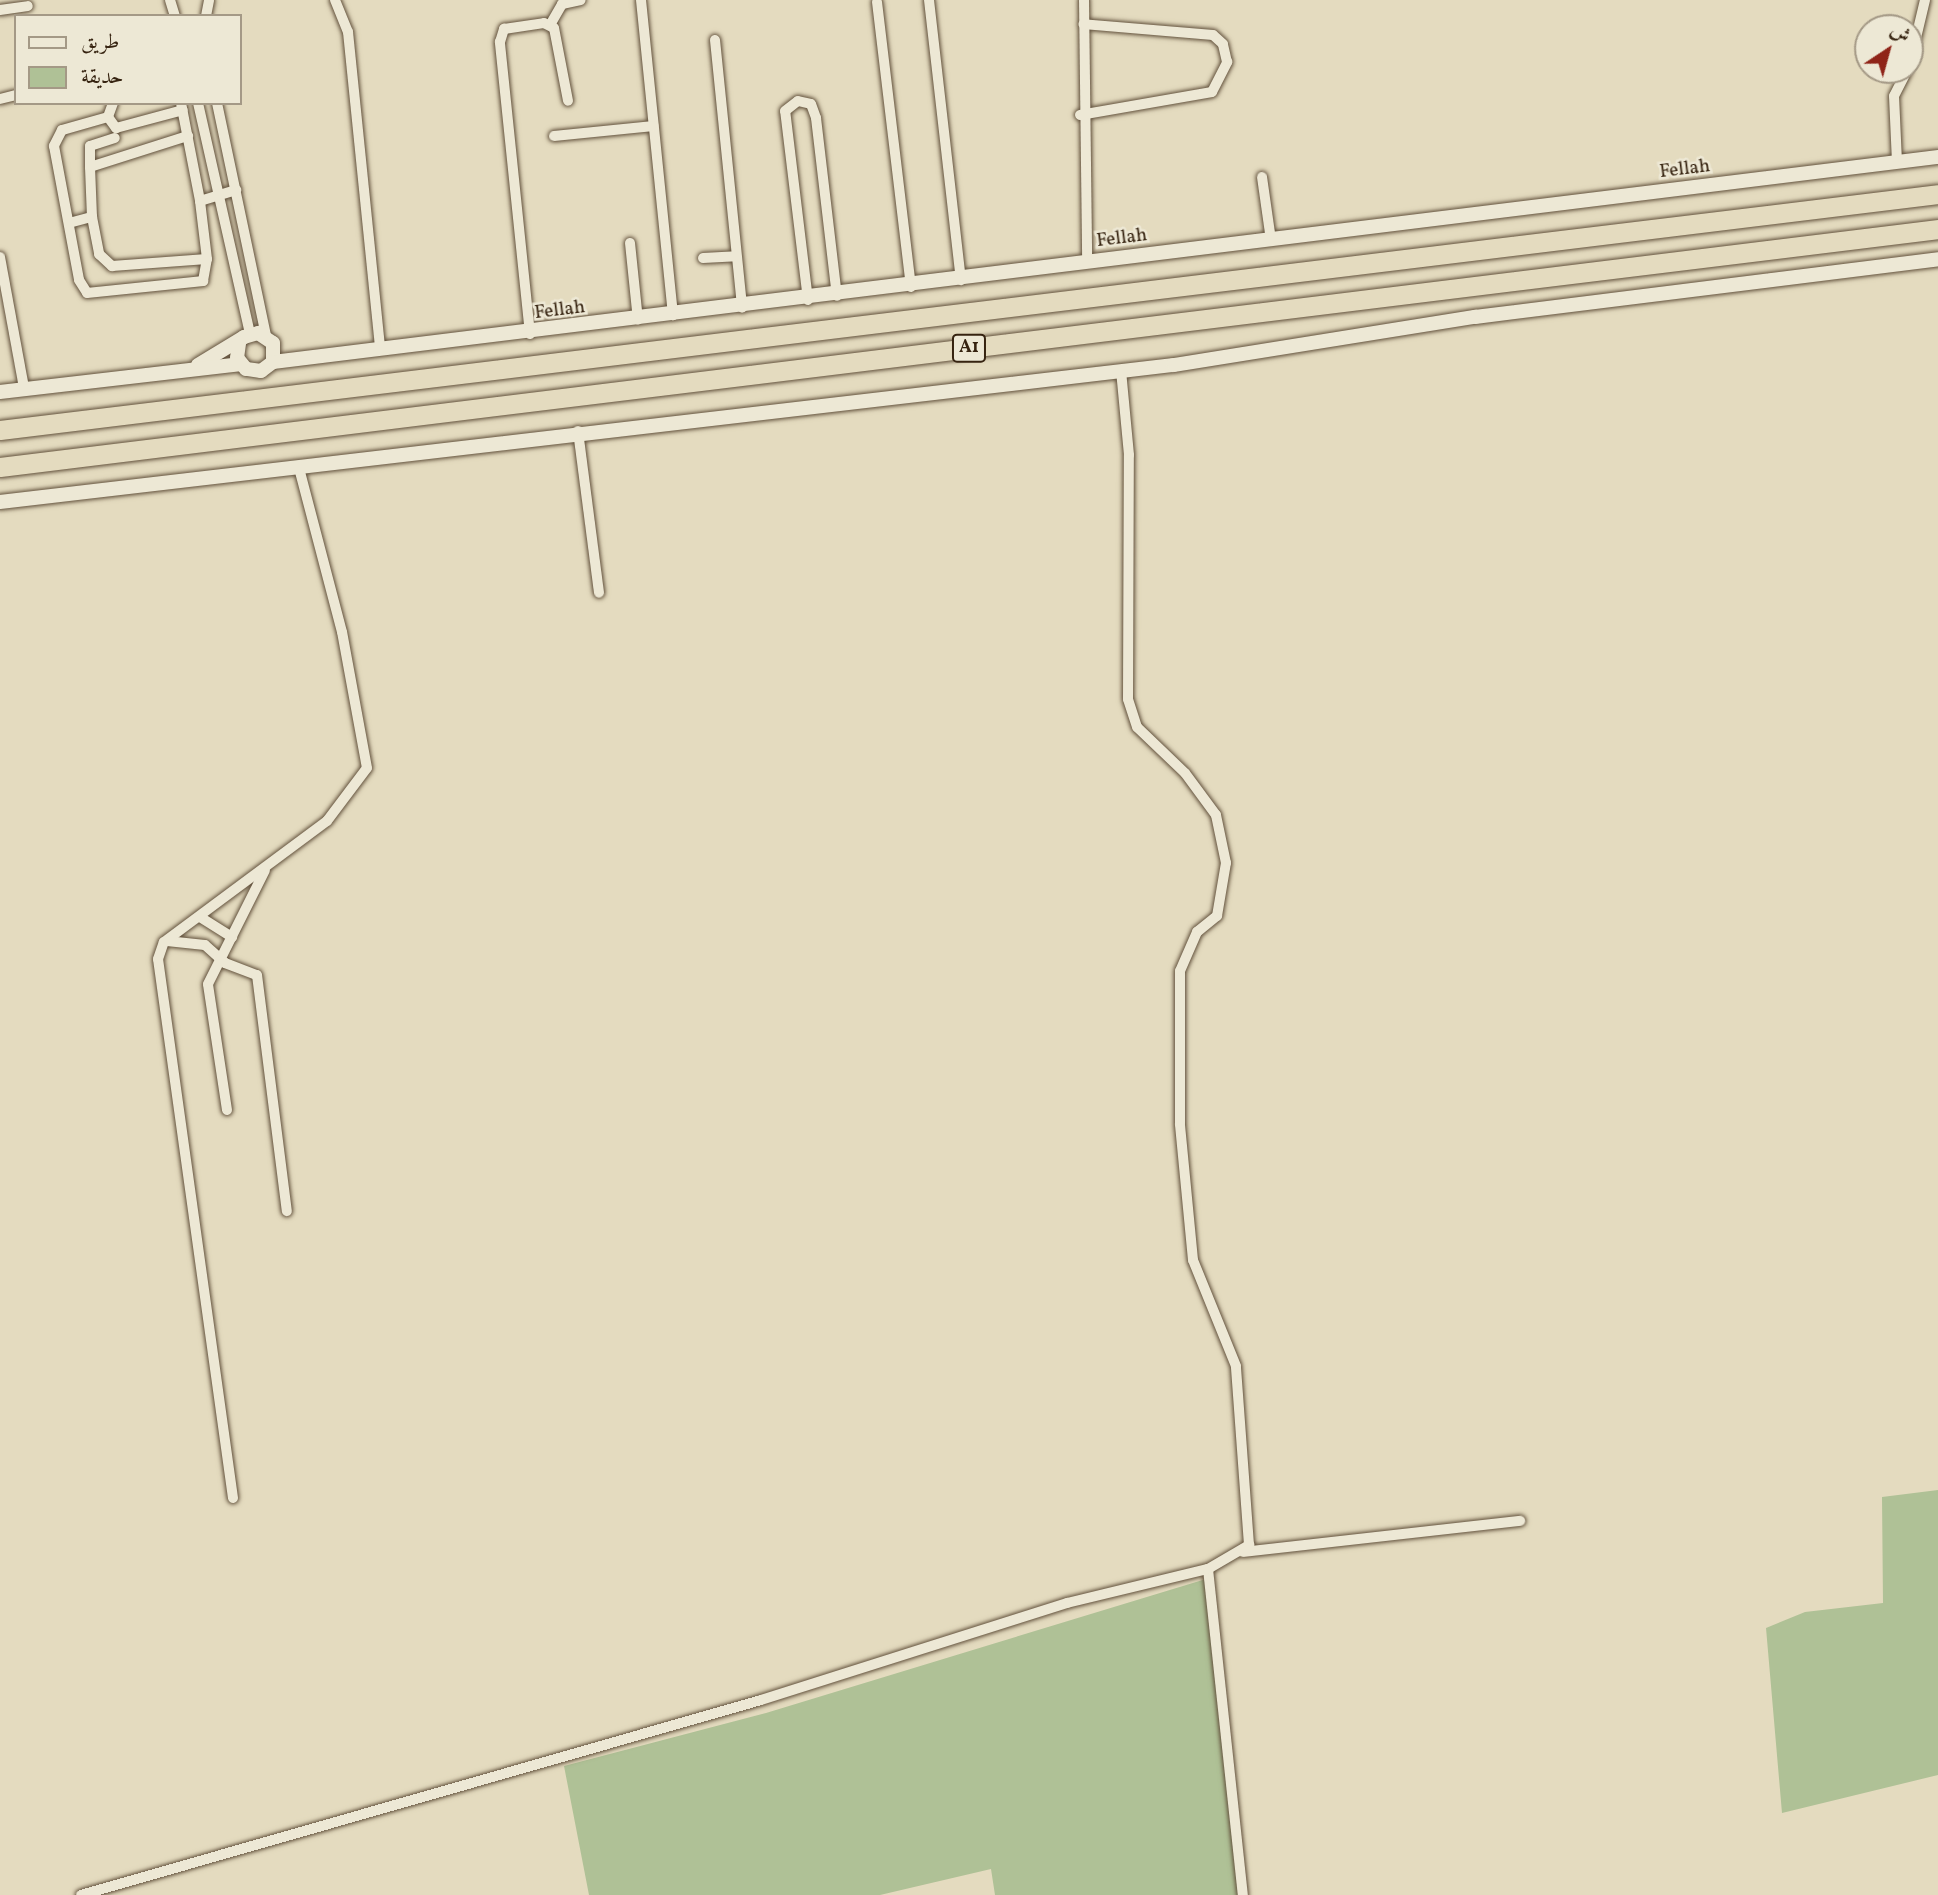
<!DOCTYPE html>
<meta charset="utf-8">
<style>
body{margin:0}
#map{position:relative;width:1938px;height:1895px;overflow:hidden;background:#e4dbbf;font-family:Vollkorn,Amiri,serif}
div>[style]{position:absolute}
.green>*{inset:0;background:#afc196}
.roads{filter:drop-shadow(0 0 2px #62513c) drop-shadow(0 0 2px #62513c)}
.minor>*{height:10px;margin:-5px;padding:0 5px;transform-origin:5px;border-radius:5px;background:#ede8d5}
.tertiary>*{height:14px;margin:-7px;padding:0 7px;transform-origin:7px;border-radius:7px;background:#ede8d5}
.motorway>*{height:19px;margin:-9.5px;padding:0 9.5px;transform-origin:9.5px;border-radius:9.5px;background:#e4dbbf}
span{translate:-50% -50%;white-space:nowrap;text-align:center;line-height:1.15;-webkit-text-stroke:5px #ede8d5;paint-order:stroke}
.shield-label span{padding:2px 5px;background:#ede8d5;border:2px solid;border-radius:5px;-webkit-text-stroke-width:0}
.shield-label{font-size:18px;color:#362310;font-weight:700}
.street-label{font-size:19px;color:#362310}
.legend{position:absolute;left:14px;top:14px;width:228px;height:91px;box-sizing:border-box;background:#ede8d5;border:2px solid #a49986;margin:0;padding:9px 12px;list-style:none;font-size:21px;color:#362310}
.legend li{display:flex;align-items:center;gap:14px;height:35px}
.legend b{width:35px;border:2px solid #a49986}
.north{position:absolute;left:1854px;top:14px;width:70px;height:70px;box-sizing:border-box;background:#ede8d5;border:2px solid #a49986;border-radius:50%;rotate:36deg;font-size:19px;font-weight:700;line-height:28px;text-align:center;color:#362310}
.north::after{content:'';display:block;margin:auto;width:24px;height:32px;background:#8f2418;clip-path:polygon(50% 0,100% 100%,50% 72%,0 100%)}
</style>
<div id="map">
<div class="green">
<div style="clip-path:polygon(1938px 1490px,1938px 1775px,1782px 1813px,1766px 1628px,1805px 1612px,1883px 1603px,1882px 1497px)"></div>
<div style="clip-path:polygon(1206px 1579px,1240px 1895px,995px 1895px,991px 1869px,880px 1895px,589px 1895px,564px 1766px,766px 1713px)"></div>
</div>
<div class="roads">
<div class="minor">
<div style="left:170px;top:0;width:17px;rotate:73deg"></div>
<div style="left:335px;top:0;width:35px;rotate:68deg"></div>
<div style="left:348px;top:32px;width:318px;rotate:84.2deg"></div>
<div style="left:641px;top:0;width:317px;rotate:84.2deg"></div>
<div style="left:929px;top:0;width:282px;rotate:83.5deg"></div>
<div style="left:1084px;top:0;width:263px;rotate:89.3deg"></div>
<div style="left:877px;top:2px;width:287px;rotate:83.2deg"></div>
<div style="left:0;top:10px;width:28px;rotate:-8deg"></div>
<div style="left:206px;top:16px;width:16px;rotate:-79deg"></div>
<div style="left:550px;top:25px;width:24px;rotate:-60deg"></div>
<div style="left:562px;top:4px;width:19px;rotate:-12deg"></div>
<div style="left:715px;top:40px;width:269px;rotate:84.2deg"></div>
<div style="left:1910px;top:63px;width:65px;rotate:-76.6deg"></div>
<div style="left:0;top:99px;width:16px;rotate:-14deg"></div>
<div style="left:113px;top:103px;width:15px;rotate:110deg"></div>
<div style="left:108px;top:117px;width:48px;rotate:164.2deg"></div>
<div style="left:62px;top:130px;width:18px;rotate:117deg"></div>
<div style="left:54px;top:146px;width:136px;rotate:79.4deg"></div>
<div style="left:79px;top:280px;width:15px;rotate:58deg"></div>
<div style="left:87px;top:293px;width:117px;rotate:-5.9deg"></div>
<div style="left:203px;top:281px;width:22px;rotate:-80deg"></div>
<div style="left:207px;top:259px;width:58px;rotate:-96.9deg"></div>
<div style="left:200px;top:201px;width:38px;rotate:-17deg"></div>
<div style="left:181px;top:103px;width:100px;rotate:79deg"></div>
<div style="left:198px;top:103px;width:237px;rotate:77.3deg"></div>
<div style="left:217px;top:103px;width:238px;rotate:78.1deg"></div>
<div style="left:1080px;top:115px;width:134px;rotate:-9.9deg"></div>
<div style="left:1212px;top:92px;width:34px;rotate:-63deg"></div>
<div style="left:1227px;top:62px;width:18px;rotate:-103deg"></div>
<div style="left:1223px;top:44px;width:13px;rotate:-138deg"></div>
<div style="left:1213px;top:35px;width:130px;rotate:-175.2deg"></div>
<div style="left:108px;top:117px;width:14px;rotate:54deg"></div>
<div style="left:116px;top:128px;width:69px;rotate:-15deg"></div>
<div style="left:554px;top:136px;width:100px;rotate:-5.7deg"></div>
<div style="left:1897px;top:162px;width:66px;rotate:-92.6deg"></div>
<div style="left:1894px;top:96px;width:29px;rotate:-63deg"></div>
<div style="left:90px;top:167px;width:21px;rotate:-90deg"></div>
<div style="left:90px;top:146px;width:26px;rotate:-18deg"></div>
<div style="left:1262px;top:177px;width:64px;rotate:81.9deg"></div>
<div style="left:92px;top:217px;width:38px;rotate:79deg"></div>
<div style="left:99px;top:254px;width:18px;rotate:43deg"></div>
<div style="left:112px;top:266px;width:95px;rotate:-4.2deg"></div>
<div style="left:69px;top:223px;width:24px;rotate:-15deg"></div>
<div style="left:92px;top:217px;width:50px;rotate:-92.3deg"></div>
<div style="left:90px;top:167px;width:103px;rotate:-17.6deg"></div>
<div style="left:630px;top:243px;width:77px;rotate:84.1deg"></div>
<div style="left:0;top:257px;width:133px;rotate:79.6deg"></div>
<div style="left:703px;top:258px;width:33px;rotate:-3deg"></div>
<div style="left:808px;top:300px;width:190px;rotate:-96.9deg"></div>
<div style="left:785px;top:111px;width:16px;rotate:-38deg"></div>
<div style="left:798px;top:101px;width:13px;rotate:13deg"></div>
<div style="left:811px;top:104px;width:15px;rotate:70deg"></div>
<div style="left:816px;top:118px;width:179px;rotate:83.3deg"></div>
<div style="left:530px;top:334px;width:294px;rotate:-95.9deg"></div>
<div style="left:500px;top:42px;width:14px;rotate:-73deg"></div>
<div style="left:504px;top:29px;width:40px;rotate:-8.5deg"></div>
<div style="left:544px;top:23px;width:11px;rotate:27deg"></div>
<div style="left:554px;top:28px;width:74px;rotate:79.1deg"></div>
<div style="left:578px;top:431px;width:163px;rotate:82.6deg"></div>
<div style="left:200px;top:917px;width:38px;rotate:32deg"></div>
<div style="left:167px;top:941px;width:38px;rotate:6deg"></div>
<div style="left:205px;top:945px;width:27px;rotate:42deg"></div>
<div style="left:225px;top:963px;width:34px;rotate:21deg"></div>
<div style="left:257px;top:975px;width:238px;rotate:82.8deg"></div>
<div style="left:227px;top:1110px;width:127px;rotate:-98.6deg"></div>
<div style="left:208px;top:984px;width:127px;rotate:-63.4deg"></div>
<div style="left:233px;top:1498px;width:544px;rotate:-97.92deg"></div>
<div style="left:158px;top:959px;width:18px;rotate:-71deg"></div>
<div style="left:164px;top:942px;width:203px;rotate:-36.6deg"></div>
<div style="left:327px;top:821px;width:66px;rotate:-53deg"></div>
<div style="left:367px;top:768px;width:138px;rotate:-100.4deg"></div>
<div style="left:342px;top:632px;width:170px;rotate:-104.7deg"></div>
<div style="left:1243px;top:1552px;width:279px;rotate:-6.4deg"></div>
<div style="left:1208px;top:1569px;width:328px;rotate:83.9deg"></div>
<div style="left:81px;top:1895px;width:707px;rotate:-16deg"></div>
<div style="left:761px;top:1700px;width:321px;rotate:-17.6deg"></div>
<div style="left:1067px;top:1603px;width:145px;rotate:-13.6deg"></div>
<div style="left:1208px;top:1569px;width:48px;rotate:-30.3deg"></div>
<div style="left:1249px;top:1545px;width:179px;rotate:-94.2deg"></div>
<div style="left:1236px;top:1366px;width:114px;rotate:-112.1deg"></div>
<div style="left:1193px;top:1260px;width:137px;rotate:-95.5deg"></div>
<div style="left:1180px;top:1124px;width:153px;rotate:-90deg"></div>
<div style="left:1180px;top:971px;width:43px;rotate:-66.4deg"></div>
<div style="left:1197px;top:932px;width:26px;rotate:-39deg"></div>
<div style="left:1217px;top:916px;width:54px;rotate:-80.4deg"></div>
<div style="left:1226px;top:863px;width:49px;rotate:-101.8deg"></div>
<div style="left:1216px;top:815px;width:52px;rotate:-126.4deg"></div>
<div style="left:1185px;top:773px;width:66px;rotate:-136.2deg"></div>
<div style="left:1137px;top:727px;width:29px;rotate:-108deg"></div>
<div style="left:1128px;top:699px;width:244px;rotate:-89.8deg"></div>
<div style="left:1129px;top:455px;width:85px;rotate:-95.4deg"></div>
</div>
<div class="tertiary">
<div style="left:273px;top:362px;width:1678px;rotate:-7.02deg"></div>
<div style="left:198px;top:365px;width:54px;rotate:-31.3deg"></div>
<div style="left:244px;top:337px;width:15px;rotate:-16deg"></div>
<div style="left:258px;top:333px;width:18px;rotate:34deg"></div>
<div style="left:273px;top:343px;width:19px;rotate:90deg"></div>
<div style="left:273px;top:362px;width:15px;rotate:143deg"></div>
<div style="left:261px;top:371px;width:15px;rotate:-172deg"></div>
<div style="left:246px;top:369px;width:14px;rotate:-129deg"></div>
<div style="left:237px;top:358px;width:15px;rotate:-82deg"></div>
<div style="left:0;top:392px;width:243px;rotate:-6.6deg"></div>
<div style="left:0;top:502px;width:1182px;rotate:-6.66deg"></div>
<div style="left:1174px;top:365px;width:305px;rotate:-9.1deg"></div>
<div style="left:1475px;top:317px;width:467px;rotate:-7.1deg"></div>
</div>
<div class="motorway">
<div style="left:0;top:430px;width:1952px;rotate:-6.94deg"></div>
<div style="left:0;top:467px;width:1953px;rotate:-7deg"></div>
</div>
</div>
<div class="shield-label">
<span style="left:969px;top:348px">A1</span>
</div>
<div class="street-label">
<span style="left:1685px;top:170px;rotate:-7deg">Fellah</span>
<span style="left:1122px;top:239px;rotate:-7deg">Fellah</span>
<span style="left:560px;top:311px;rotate:-7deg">Fellah</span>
</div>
<ul class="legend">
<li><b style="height:9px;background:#ede8d5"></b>طريق</li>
<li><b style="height:19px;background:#afc196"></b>حديقة</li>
</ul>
<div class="north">ش</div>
</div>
